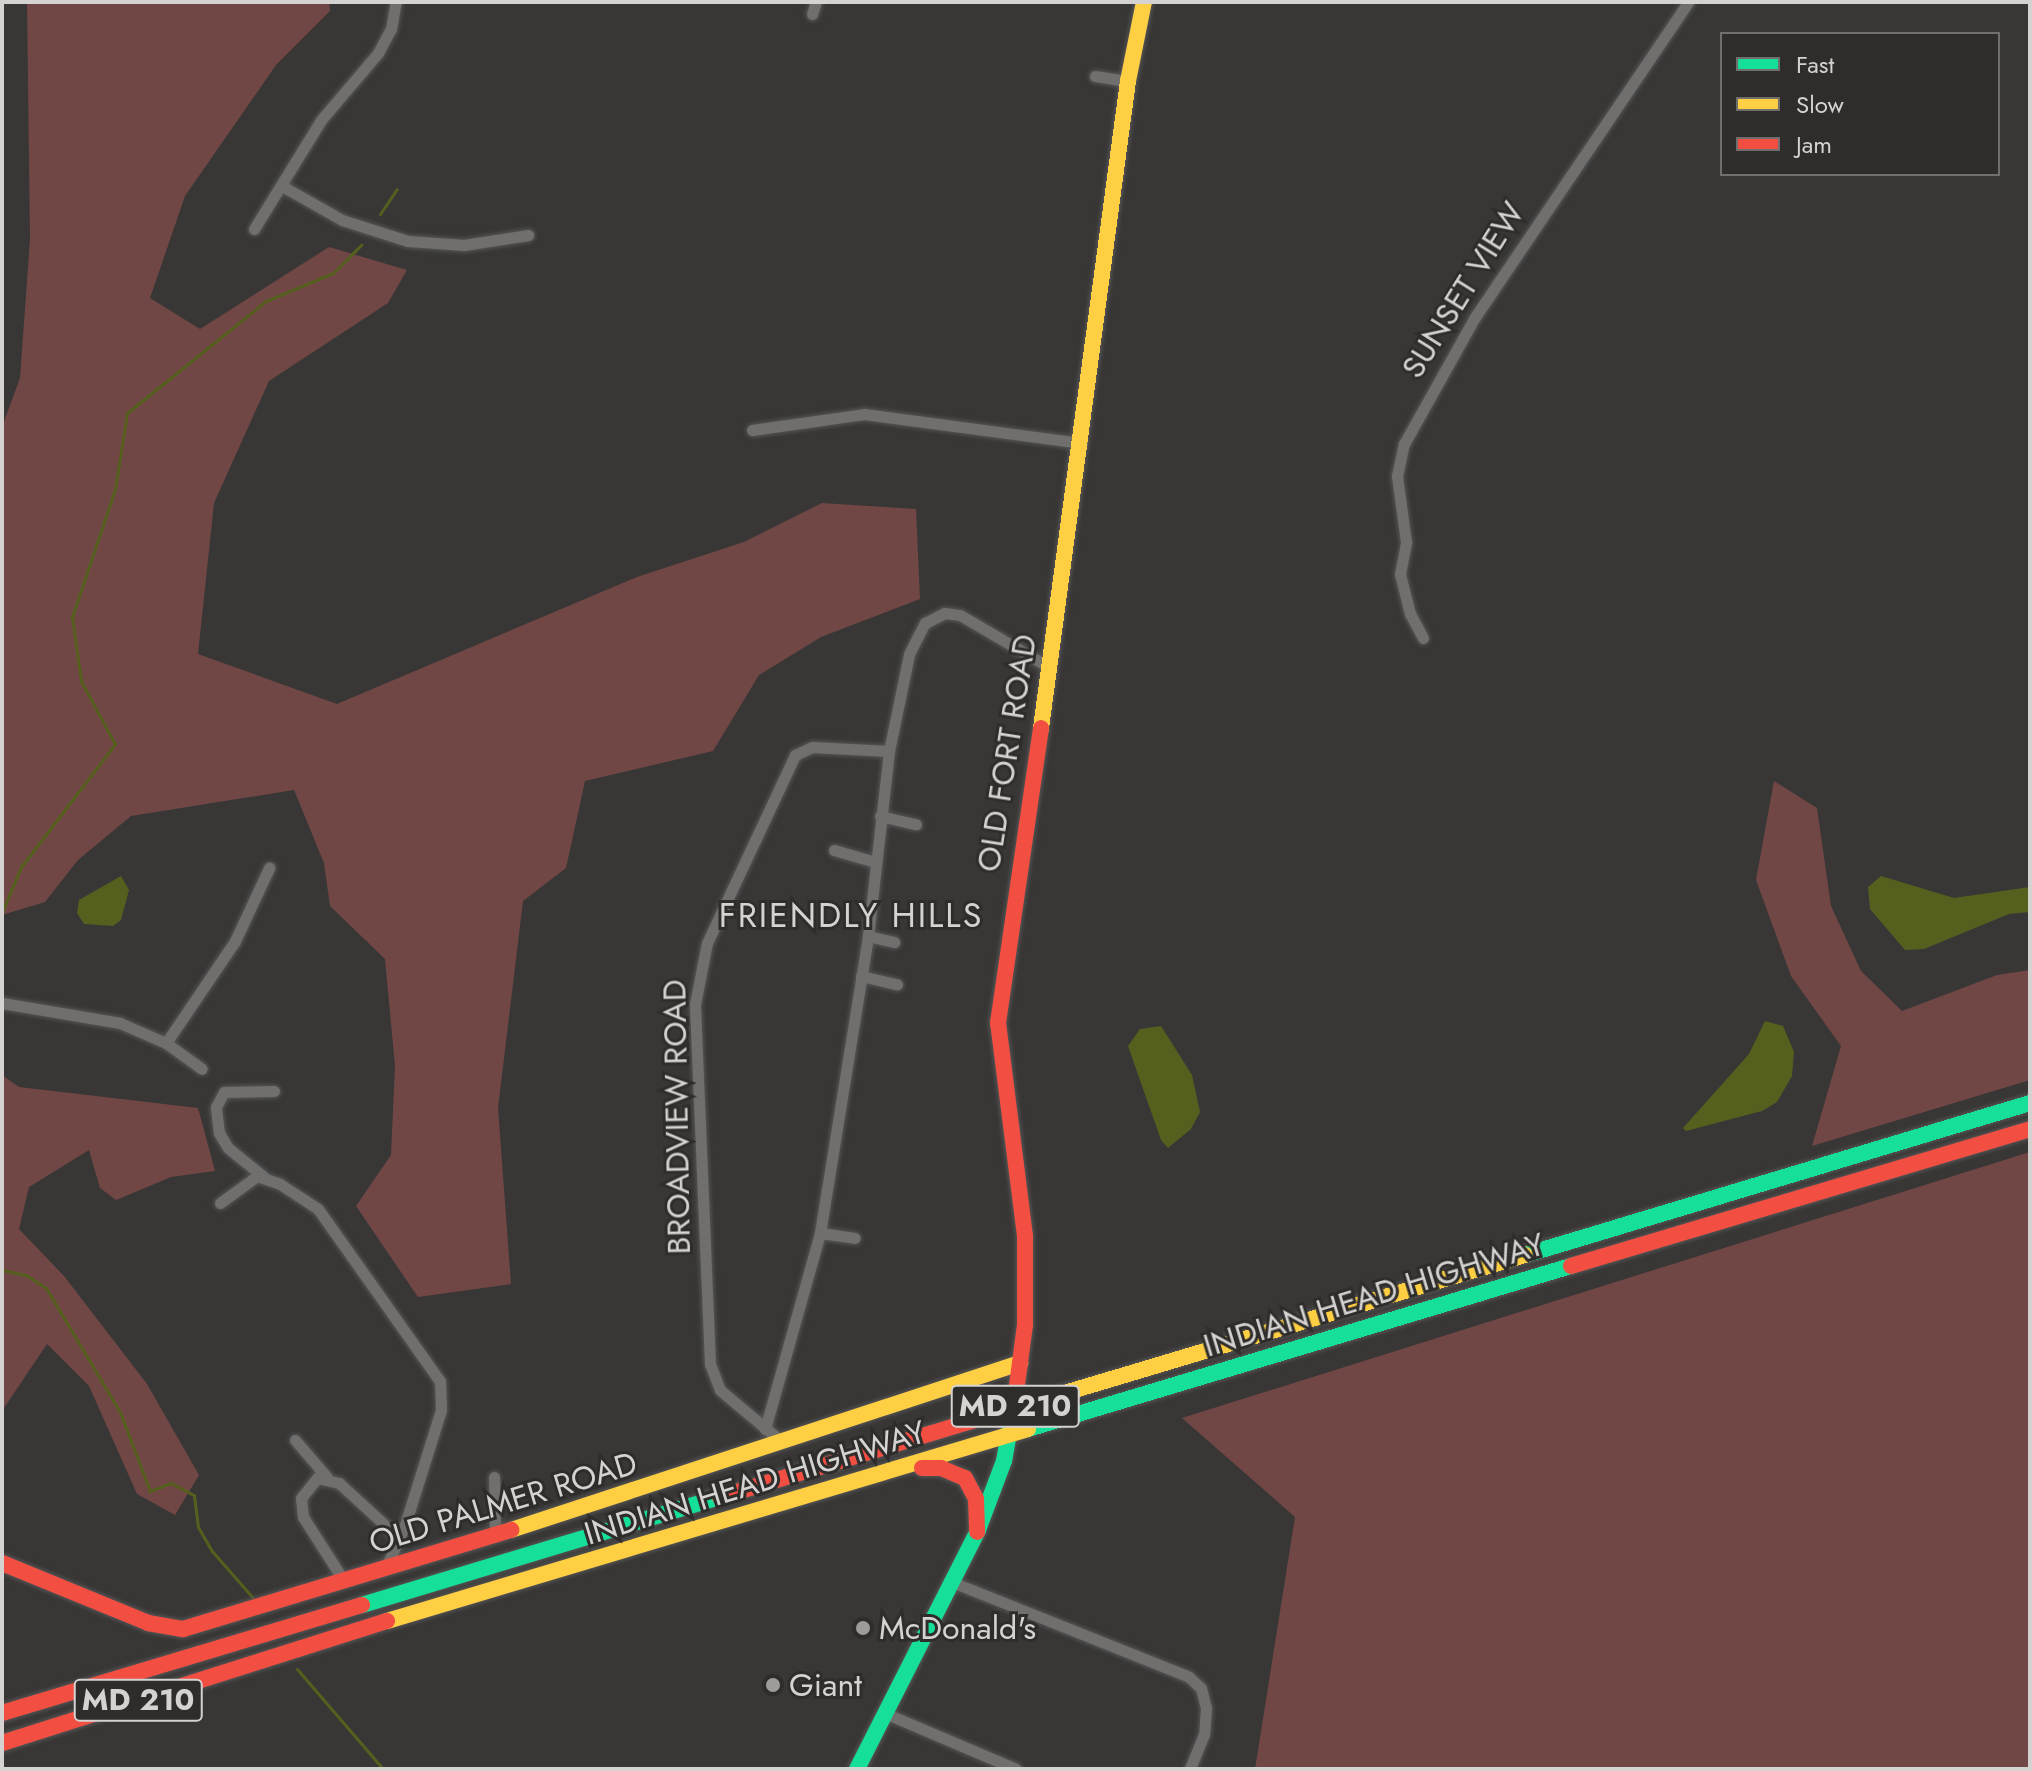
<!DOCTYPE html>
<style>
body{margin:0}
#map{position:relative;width:2032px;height:1771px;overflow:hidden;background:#383736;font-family:Jost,sans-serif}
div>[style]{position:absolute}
.green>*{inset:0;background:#714745}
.water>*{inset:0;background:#56601e}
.stream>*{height:3px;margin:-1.5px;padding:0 1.5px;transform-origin:1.5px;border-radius:1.5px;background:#56601e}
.roads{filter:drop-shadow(0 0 2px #565555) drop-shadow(0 0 2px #565555)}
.street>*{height:11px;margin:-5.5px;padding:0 5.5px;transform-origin:5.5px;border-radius:5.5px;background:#706f6e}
.fast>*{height:16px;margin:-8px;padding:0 8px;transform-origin:8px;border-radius:8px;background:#16e098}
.slow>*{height:16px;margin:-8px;padding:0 8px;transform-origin:8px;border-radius:8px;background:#ffcf43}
.jam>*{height:16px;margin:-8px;padding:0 8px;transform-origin:8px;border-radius:8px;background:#f24e42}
.dots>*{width:22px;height:22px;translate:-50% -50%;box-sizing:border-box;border:4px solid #2e2d2b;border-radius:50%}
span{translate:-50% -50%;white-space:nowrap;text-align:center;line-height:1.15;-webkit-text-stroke:6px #2e2d2b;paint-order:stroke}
.shield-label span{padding:2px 6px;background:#2e2d2b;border:2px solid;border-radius:6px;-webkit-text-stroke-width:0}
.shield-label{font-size:30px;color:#d4d3d2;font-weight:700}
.street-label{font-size:32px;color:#d4d3d2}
.poi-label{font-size:32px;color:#d4d3d2}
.left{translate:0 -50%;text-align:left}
.neighbourhood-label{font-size:34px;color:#d4d3d2;letter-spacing:2px}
.frame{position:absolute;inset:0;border:4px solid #d4d3d2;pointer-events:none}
.legend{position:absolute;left:1720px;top:32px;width:280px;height:144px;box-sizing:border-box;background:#2e2d2b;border:2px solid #706f6e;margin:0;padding:10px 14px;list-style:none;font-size:24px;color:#d4d3d2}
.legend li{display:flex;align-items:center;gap:16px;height:40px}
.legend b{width:40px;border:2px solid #706f6e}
</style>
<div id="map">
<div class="green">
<div style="clip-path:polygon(27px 2px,329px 2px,330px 11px,276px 65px,185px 196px,150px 298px,200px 329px,329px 247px,407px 270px,388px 303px,269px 381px,214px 503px,198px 654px,337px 704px,637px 577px,744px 542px,822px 503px,916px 509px,920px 599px,821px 637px,759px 675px,713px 751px,585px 781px,566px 868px,523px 901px,498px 1108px,511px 1284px,418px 1297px,356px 1206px,391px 1155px,395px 1066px,385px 959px,330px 906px,324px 863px,294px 790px,131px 816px,78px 860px,45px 902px,2px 915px,2px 427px,20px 378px,30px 239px)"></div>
<div style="clip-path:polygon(1774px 781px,1817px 808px,1831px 906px,1861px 971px,1902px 1011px,1997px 975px,2030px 970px,2030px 1080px,1812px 1146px,1841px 1046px,1791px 976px,1756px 880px)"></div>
<div style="clip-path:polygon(2px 1075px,19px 1087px,198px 1108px,215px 1171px,171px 1177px,116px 1200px,100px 1188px,89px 1150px,29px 1187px,19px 1229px,64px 1276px,147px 1384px,199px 1475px,175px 1515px,137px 1494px,89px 1386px,47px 1344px,2px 1411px)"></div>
<div style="clip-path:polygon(2030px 1152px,2030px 1769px,1255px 1769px,1295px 1517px,1182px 1418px)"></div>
</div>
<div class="water">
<div style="clip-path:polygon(121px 876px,129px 890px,121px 920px,113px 926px,84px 924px,77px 913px,79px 900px)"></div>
<div style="clip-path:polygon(1881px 876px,1954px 898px,2030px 887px,2030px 912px,2009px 914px,1924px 949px,1905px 950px,1870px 909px,1868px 887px)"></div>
<div style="clip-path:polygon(1765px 1021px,1783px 1026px,1794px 1052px,1792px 1076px,1777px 1102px,1762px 1111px,1686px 1131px,1683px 1128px,1749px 1054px)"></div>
<div style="clip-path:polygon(1161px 1026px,1192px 1075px,1200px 1112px,1191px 1129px,1168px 1148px,1161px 1140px,1128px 1046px,1140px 1029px)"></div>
</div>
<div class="stream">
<div style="left:380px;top:214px;width:30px;rotate:-56deg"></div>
<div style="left:2px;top:912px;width:49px;rotate:-67.1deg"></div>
<div style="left:21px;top:867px;width:155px;rotate:-52.6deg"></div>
<div style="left:115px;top:744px;width:72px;rotate:-118.4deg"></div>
<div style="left:81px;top:681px;width:65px;rotate:-98deg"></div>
<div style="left:72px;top:617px;width:135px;rotate:-71.4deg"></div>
<div style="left:115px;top:489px;width:77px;rotate:-81deg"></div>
<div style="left:127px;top:413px;width:179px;rotate:-38.9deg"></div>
<div style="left:266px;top:301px;width:73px;rotate:-22.7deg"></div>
<div style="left:333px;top:273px;width:40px;rotate:-45deg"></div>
<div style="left:2px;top:1270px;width:25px;rotate:12deg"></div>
<div style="left:26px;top:1275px;width:24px;rotate:33deg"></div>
<div style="left:46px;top:1288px;width:144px;rotate:59.2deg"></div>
<div style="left:120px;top:1412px;width:85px;rotate:69.2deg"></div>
<div style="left:150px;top:1491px;width:22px;rotate:-21deg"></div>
<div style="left:171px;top:1483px;width:26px;rotate:28deg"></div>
<div style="left:194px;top:1495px;width:32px;rotate:83deg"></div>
<div style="left:198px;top:1527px;width:28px;rotate:60deg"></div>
<div style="left:212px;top:1551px;width:64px;rotate:48.8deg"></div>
<div style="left:297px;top:1669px;width:132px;rotate:49.3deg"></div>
</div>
<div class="roads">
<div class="street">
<div style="left:812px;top:14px;width:13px;rotate:-72deg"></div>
<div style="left:1095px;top:76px;width:33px;rotate:9deg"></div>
<div style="left:282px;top:186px;width:69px;rotate:29.5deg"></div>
<div style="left:342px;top:220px;width:69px;rotate:17.7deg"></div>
<div style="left:408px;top:241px;width:56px;rotate:4.1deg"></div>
<div style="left:464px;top:245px;width:65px;rotate:-8.9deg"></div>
<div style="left:254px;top:229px;width:128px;rotate:-58.4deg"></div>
<div style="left:321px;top:120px;width:88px;rotate:-49.6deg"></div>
<div style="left:378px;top:53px;width:27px;rotate:-62deg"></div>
<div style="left:391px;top:29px;width:27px;rotate:-80deg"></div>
<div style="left:752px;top:430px;width:113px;rotate:-8.1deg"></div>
<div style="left:864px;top:414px;width:220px;rotate:7.6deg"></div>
<div style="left:1423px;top:638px;width:27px;rotate:-118deg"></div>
<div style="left:1410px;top:614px;width:41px;rotate:-104deg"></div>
<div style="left:1400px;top:574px;width:33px;rotate:-79deg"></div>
<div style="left:1406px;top:542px;width:67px;rotate:-97.8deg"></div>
<div style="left:1397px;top:476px;width:33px;rotate:-78deg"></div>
<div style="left:1404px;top:444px;width:145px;rotate:-60.8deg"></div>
<div style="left:1475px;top:317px;width:380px;rotate:-55.9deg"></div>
<div style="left:880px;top:816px;width:37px;rotate:13deg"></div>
<div style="left:834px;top:850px;width:43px;rotate:16.3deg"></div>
<div style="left:868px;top:936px;width:27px;rotate:13deg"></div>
<div style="left:861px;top:976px;width:37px;rotate:13deg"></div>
<div style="left:2px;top:1003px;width:120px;rotate:9.6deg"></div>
<div style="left:120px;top:1023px;width:50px;rotate:23.5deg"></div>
<div style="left:166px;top:1043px;width:44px;rotate:35.8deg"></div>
<div style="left:166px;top:1043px;width:123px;rotate:-55.9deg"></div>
<div style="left:235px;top:941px;width:81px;rotate:-65deg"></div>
<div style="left:264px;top:1177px;width:46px;rotate:-141.1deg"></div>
<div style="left:228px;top:1148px;width:17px;rotate:-121deg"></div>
<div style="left:219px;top:1133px;width:26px;rotate:-97deg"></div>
<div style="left:216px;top:1107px;width:17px;rotate:-62deg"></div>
<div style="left:224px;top:1092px;width:50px;rotate:-1.1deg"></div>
<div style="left:220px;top:1203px;width:46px;rotate:-36.1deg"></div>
<div style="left:257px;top:1176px;width:24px;rotate:19deg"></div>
<div style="left:280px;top:1184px;width:45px;rotate:33.3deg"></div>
<div style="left:318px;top:1209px;width:211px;rotate:54.7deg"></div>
<div style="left:440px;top:1381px;width:29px;rotate:88deg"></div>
<div style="left:441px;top:1410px;width:121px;rotate:107.4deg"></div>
<div style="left:405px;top:1525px;width:46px;rotate:114.3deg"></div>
<div style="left:820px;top:1233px;width:35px;rotate:8deg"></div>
<div style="left:765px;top:1429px;width:204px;rotate:-74.3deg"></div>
<div style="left:820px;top:1233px;width:301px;rotate:-80.8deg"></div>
<div style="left:868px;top:936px;width:186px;rotate:-83.5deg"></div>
<div style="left:295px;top:1440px;width:48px;rotate:49.3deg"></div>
<div style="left:782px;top:1442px;width:81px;rotate:-140deg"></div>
<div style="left:720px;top:1390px;width:28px;rotate:-111deg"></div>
<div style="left:710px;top:1364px;width:360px;rotate:-92.4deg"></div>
<div style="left:695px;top:1004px;width:62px;rotate:-78.9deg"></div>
<div style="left:707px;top:943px;width:208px;rotate:-64.9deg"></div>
<div style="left:795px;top:755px;width:19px;rotate:-25deg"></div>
<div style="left:812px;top:747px;width:77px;rotate:3deg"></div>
<div style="left:889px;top:751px;width:99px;rotate:-78.3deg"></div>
<div style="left:909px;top:654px;width:35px;rotate:-63deg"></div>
<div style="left:925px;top:623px;width:22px;rotate:-27deg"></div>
<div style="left:945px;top:613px;width:15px;rotate:8deg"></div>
<div style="left:960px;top:615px;width:101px;rotate:30.4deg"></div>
<div style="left:494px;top:1477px;width:56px;rotate:89deg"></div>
<div style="left:344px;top:1581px;width:76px;rotate:-122.6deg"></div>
<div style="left:303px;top:1517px;width:19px;rotate:-96deg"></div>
<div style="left:301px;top:1498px;width:26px;rotate:-51deg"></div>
<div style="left:317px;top:1478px;width:23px;rotate:13deg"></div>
<div style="left:339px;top:1483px;width:81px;rotate:42.5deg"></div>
<div style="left:952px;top:1582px;width:255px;rotate:21.8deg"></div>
<div style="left:1189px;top:1677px;width:16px;rotate:43deg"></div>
<div style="left:1201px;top:1688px;width:21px;rotate:76deg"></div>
<div style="left:1206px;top:1708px;width:26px;rotate:94deg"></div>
<div style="left:1204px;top:1734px;width:38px;rotate:112deg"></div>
<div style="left:887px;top:1714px;width:140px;rotate:23.1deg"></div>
</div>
<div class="fast">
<div style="left:1525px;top:1255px;width:527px;rotate:-16.75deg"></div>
<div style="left:1028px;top:1429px;width:567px;rotate:-16.71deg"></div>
<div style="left:362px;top:1605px;width:374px;rotate:-16.8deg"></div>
<div style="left:857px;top:1769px;width:268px;rotate:-63.1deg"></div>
<div style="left:978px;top:1530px;width:74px;rotate:-69.4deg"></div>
<div style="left:1004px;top:1461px;width:62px;rotate:-79.8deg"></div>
</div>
<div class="slow">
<div style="left:1041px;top:728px;width:653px;rotate:-82.34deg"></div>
<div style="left:1128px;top:81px;width:81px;rotate:-78.6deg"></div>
<div style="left:1028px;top:1404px;width:519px;rotate:-16.69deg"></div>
<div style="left:511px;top:1530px;width:536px;rotate:-18.16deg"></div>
<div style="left:387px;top:1621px;width:669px;rotate:-16.67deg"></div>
</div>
<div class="jam">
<div style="left:1571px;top:1266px;width:479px;rotate:-16.6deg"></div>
<div style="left:1015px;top:1400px;width:76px;rotate:-82.4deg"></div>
<div style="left:1025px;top:1325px;width:89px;rotate:-90deg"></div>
<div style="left:1025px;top:1236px;width:215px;rotate:-97.2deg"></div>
<div style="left:998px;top:1023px;width:298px;rotate:-81.7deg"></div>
<div style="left:922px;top:1468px;width:19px"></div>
<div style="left:941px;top:1468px;width:26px;rotate:23deg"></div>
<div style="left:965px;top:1478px;width:24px;rotate:62deg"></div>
<div style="left:976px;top:1499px;width:33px;rotate:88deg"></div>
<div style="left:720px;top:1497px;width:322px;rotate:-16.8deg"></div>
<div style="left:2px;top:1563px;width:158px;rotate:22.3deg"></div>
<div style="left:148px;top:1623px;width:36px;rotate:10deg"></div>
<div style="left:183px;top:1629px;width:343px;rotate:-16.8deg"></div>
<div style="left:2px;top:1713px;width:376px;rotate:-16.7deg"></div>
<div style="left:2px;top:1743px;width:404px;rotate:-17.6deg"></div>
</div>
</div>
<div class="dots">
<div style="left:863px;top:1628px;background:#9d9c9b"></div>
<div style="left:773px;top:1685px;background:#9d9c9b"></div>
</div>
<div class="shield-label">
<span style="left:1015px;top:1406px">MD 210</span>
<span style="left:138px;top:1700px">MD 210</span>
</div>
<div class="street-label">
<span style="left:1463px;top:290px;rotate:-58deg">SUNSET VIEW</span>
<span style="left:1007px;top:753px;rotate:-81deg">OLD FORT ROAD</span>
<span style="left:677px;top:1117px;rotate:-91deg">BROADVIEW ROAD</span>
<span style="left:1374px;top:1295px;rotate:-17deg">INDIAN HEAD HIGHWAY</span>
<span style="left:755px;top:1483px;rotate:-17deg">INDIAN HEAD HIGHWAY</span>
<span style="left:503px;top:1503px;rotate:-17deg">OLD PALMER ROAD</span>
</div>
<div class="poi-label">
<span class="left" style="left:879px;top:1628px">McDonald's</span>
<span class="left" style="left:789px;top:1685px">Giant</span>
</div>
<div class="neighbourhood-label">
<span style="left:851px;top:916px">FRIENDLY HILLS</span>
</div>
<div class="frame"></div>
<ul class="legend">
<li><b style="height:10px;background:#16e098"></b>Fast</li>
<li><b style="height:10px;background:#ffcf43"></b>Slow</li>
<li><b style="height:10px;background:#f24e42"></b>Jam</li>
</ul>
</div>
